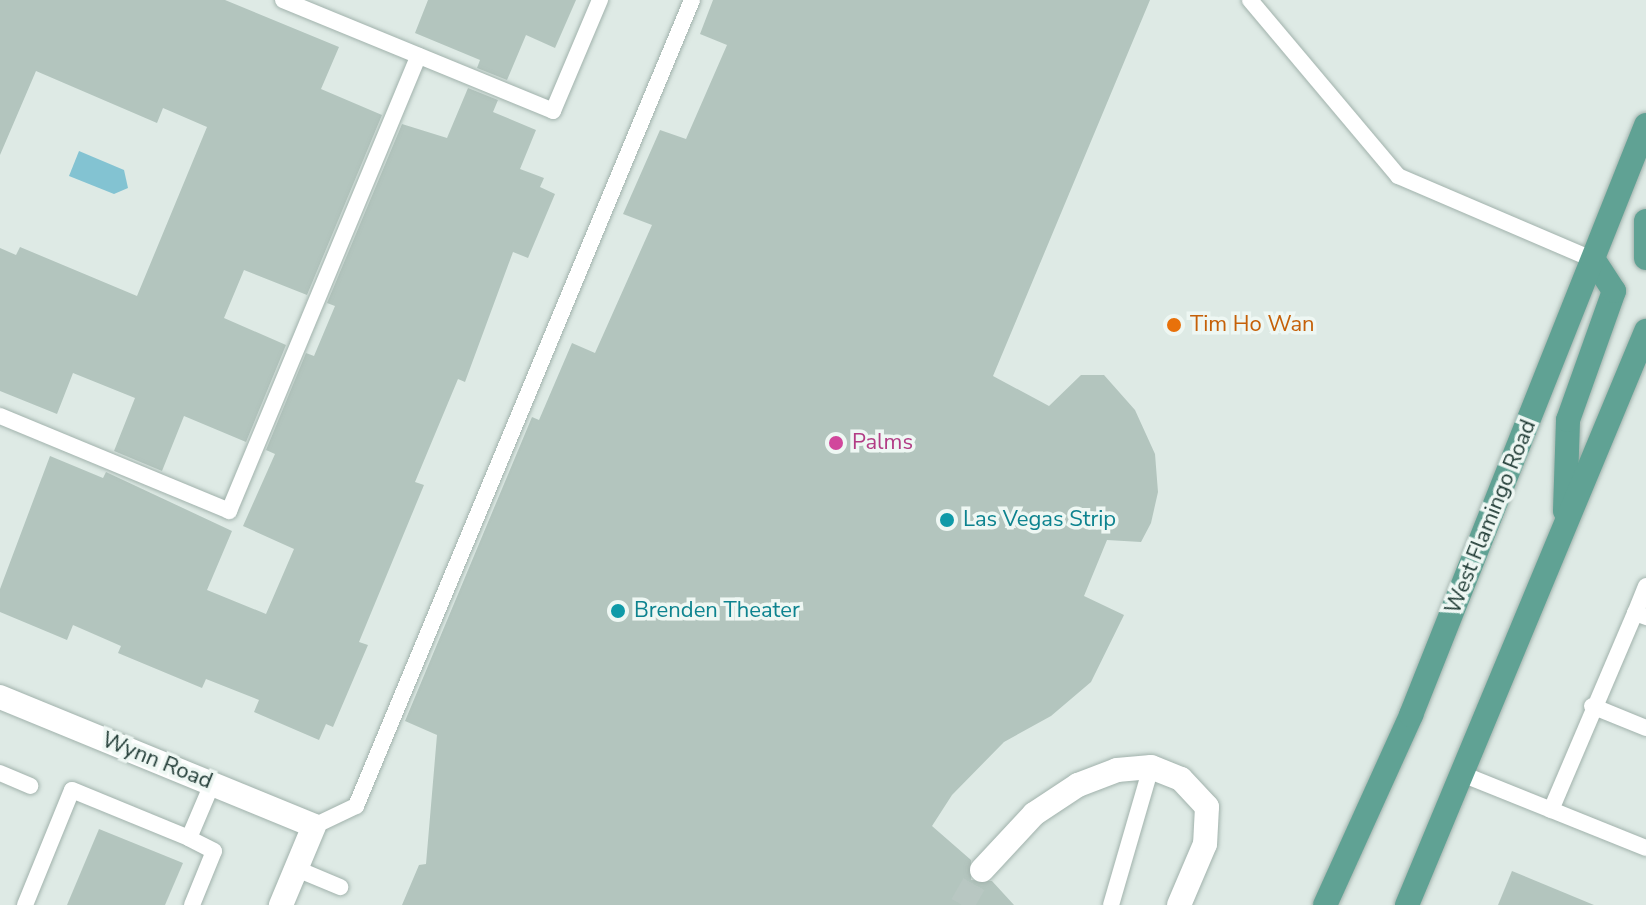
<!DOCTYPE html>
<style>
body{margin:0}
#map{position:relative;width:1646px;height:905px;overflow:hidden;background:#deeae5;font-family:"Nunito Sans",sans-serif}
div>[style]{position:absolute}
.water>*{inset:0;background:#83c3d2}
.building>*{inset:0;background:#b3c5be}
.street-tunnel>*{height:24px;margin-top:-12px;transform-origin:0;background:repeating-linear-gradient(90deg,#b8c7c2 0 24px,transparent 0 36px)}
.roads{filter:drop-shadow(0 0 2px #a1b2ac) drop-shadow(0 0 2px #a1b2ac)}
.lane>*{height:16px;margin:-8px;padding:0 8px;transform-origin:8px;border-radius:8px;background:#fff}
.street>*{height:24px;margin:-12px;padding:0 12px;transform-origin:12px;border-radius:12px;background:#fff}
.primary>*{height:24px;margin:-12px;padding:0 12px;transform-origin:12px;border-radius:12px;background:#60a294}
.dots>*{width:22px;height:22px;translate:-50% -50%;box-sizing:border-box;border:4px solid #eef7f3;border-radius:50%}
span{translate:-50% -50%;white-space:nowrap;text-align:center;line-height:1.15;-webkit-text-stroke:7px #eef7f3;paint-order:stroke}
.food-label{font-size:22px;color:#c56008}
.left{translate:0 -50%;text-align:left}
.hotel-label{font-size:22px;color:#b23c85}
.street-label{font-size:22px;color:#1f3a34}
.culture-label{font-size:22px;color:#0d838f}
</style>
<div id="map">
<div class="water">
<div style="clip-path:polygon(79px 151px,124px 170px,128px 188px,114px 194px,69px 176px)"></div>
</div>
<div class="building">
<div style="clip-path:polygon(0 0,225px 0,339px 47px,321px 89px,382px 115px,307px 295px,244px 270px,224px 318px,286px 345px,246px 442px,184px 416px,162px 471px,114px 451px,135px 398px,73px 373px,57px 414px,0 391px,0 248px,16px 255px,20px 247px,137px 296px,207px 127px,163px 108px,157px 123px,36px 71px,0 155px)"></div>
<div style="clip-path:polygon(428px 0,576px 0,555px 48px,526px 35px,507px 80px,477px 68px,480px 60px,415px 33px)"></div>
<div style="clip-path:polygon(713px 0,1150px 0,993px 376px,1049px 406px,1081px 375px,1104px 375px,1135px 410px,1155px 454px,1158px 492px,1151px 523px,1141px 542px,1107px 540px,1084px 596px,1124px 615px,1091px 682px,1051px 716px,1004px 742px,952px 795px,932px 826px,971px 860px,971px 880px,992px 881px,1014px 905px,402px 905px,419px 865px,426px 864px,437px 735px,405px 721px,532px 417px,539px 420px,572px 343px,595px 353px,652px 225px,623px 214px,660px 130px,686px 139px,727px 45px,700px 34px)"></div>
<div style="clip-path:polygon(468px 88px,498px 100px,493px 112px,536px 130px,520px 169px,544px 178px,540px 187px,555px 194px,528px 258px,513px 252px,465px 382px,458px 379px,415px 482px,424px 485px,359px 642px,368px 645px,333px 727px,326px 724px,319px 740px,254px 712px,259px 700px,206px 679px,202px 688px,118px 653px,121px 646px,73px 625px,67px 640px,0 612px,0 589px,50px 456px,103px 478px,106px 472px,232px 531px,207px 590px,266px 614px,294px 549px,243px 526px,275px 454px,266px 450px,306px 353px,314px 356px,335px 306px,327px 303px,402px 124px,447px 138px)"></div>
<div style="clip-path:polygon(99px 829px,183px 863px,165px 905px,67px 905px)"></div>
<div style="clip-path:polygon(1512px 871px,1594px 905px,1498px 905px)"></div>
</div>
<div class="street-tunnel">
<div style="left:962px;top:905px;width:40px;rotate:-60.3deg"></div>
</div>
<div class="roads">
<div class="lane">
<div style="left:283px;top:0;width:292px;rotate:22.3deg"></div>
<div style="left:553px;top:111px;width:121px;rotate:-67.1deg"></div>
<div style="left:1250px;top:0;width:230px;rotate:49.9deg"></div>
<div style="left:1398px;top:176px;width:213px;rotate:23.2deg"></div>
<div style="left:0;top:416px;width:248px;rotate:22.5deg"></div>
<div style="left:229px;top:511px;width:493px;rotate:-67.4deg"></div>
<div style="left:1646px;top:586px;width:29px;rotate:112deg"></div>
<div style="left:1635px;top:613px;width:12px;rotate:20deg"></div>
<div style="left:1592px;top:706px;width:58px;rotate:22.2deg"></div>
<div style="left:0;top:773px;width:33px;rotate:23deg"></div>
<div style="left:1462px;top:774px;width:198px;rotate:21.9deg"></div>
<div style="left:1551px;top:810px;width:214px;rotate:-66.9deg"></div>
<div style="left:314px;top:826px;width:47px;rotate:-25.5deg"></div>
<div style="left:356px;top:806px;width:873px;rotate:-67.37deg"></div>
<div style="left:297px;top:869px;width:47px;rotate:22.7deg"></div>
<div style="left:25px;top:905px;width:124px;rotate:-67.8deg"></div>
<div style="left:72px;top:790px;width:126px;rotate:22.3deg"></div>
<div style="left:192px;top:905px;width:58px;rotate:-67.8deg"></div>
<div style="left:214px;top:851px;width:28px;rotate:-153deg"></div>
<div style="left:189px;top:838px;width:59px;rotate:-66.9deg"></div>
<div style="left:1111px;top:905px;width:144px;rotate:-73.8deg"></div>
</div>
<div class="street">
<div style="left:0;top:697px;width:339px;rotate:22.3deg"></div>
<div style="left:314px;top:826px;width:86px;rotate:112.7deg"></div>
<div style="left:982px;top:870px;width:76px;rotate:-47.1deg"></div>
<div style="left:1034px;top:814px;width:53px;rotate:-33.4deg"></div>
<div style="left:1078px;top:785px;width:42px;rotate:-21deg"></div>
<div style="left:1117px;top:770px;width:34px;rotate:-5deg"></div>
<div style="left:1151px;top:767px;width:32px;rotate:22deg"></div>
<div style="left:1181px;top:779px;width:38px;rotate:47deg"></div>
<div style="left:1207px;top:807px;width:37px;rotate:93deg"></div>
<div style="left:1205px;top:844px;width:66px;rotate:113.1deg"></div>
</div>
<div class="primary">
<div style="left:1646px;top:221px;width:37px;rotate:90deg"></div>
<div style="left:1565px;top:511px;width:91px;rotate:-88.1deg"></div>
<div style="left:1568px;top:420px;width:137px;rotate:-70.4deg"></div>
<div style="left:1614px;top:291px;width:37px;rotate:-123deg"></div>
<div style="left:1325px;top:905px;width:209px;rotate:-65.6deg"></div>
<div style="left:1411px;top:715px;width:635px;rotate:-68.28deg"></div>
<div style="left:1407px;top:905px;width:622px;rotate:-67.39deg"></div>
</div>
</div>
<div class="dots">
<div style="left:1174px;top:325px;background:#e8710a"></div>
<div style="left:836px;top:443px;background:#d1479c"></div>
<div style="left:947px;top:520px;background:#0f9aa8"></div>
<div style="left:618px;top:611px;background:#0f9aa8"></div>
</div>
<div class="food-label">
<span class="left" style="left:1190px;top:325px">Tim Ho Wan</span>
</div>
<div class="hotel-label">
<span class="left" style="left:852px;top:443px">Palms</span>
</div>
<div class="street-label">
<span style="left:1491px;top:517px;rotate:-68deg">West Flamingo Road</span>
<span style="left:157px;top:761px;rotate:22deg">Wynn Road</span>
</div>
<div class="culture-label">
<span class="left" style="left:963px;top:520px">Las Vegas Strip</span>
<span class="left" style="left:634px;top:611px">Brenden Theater</span>
</div>
</div>
